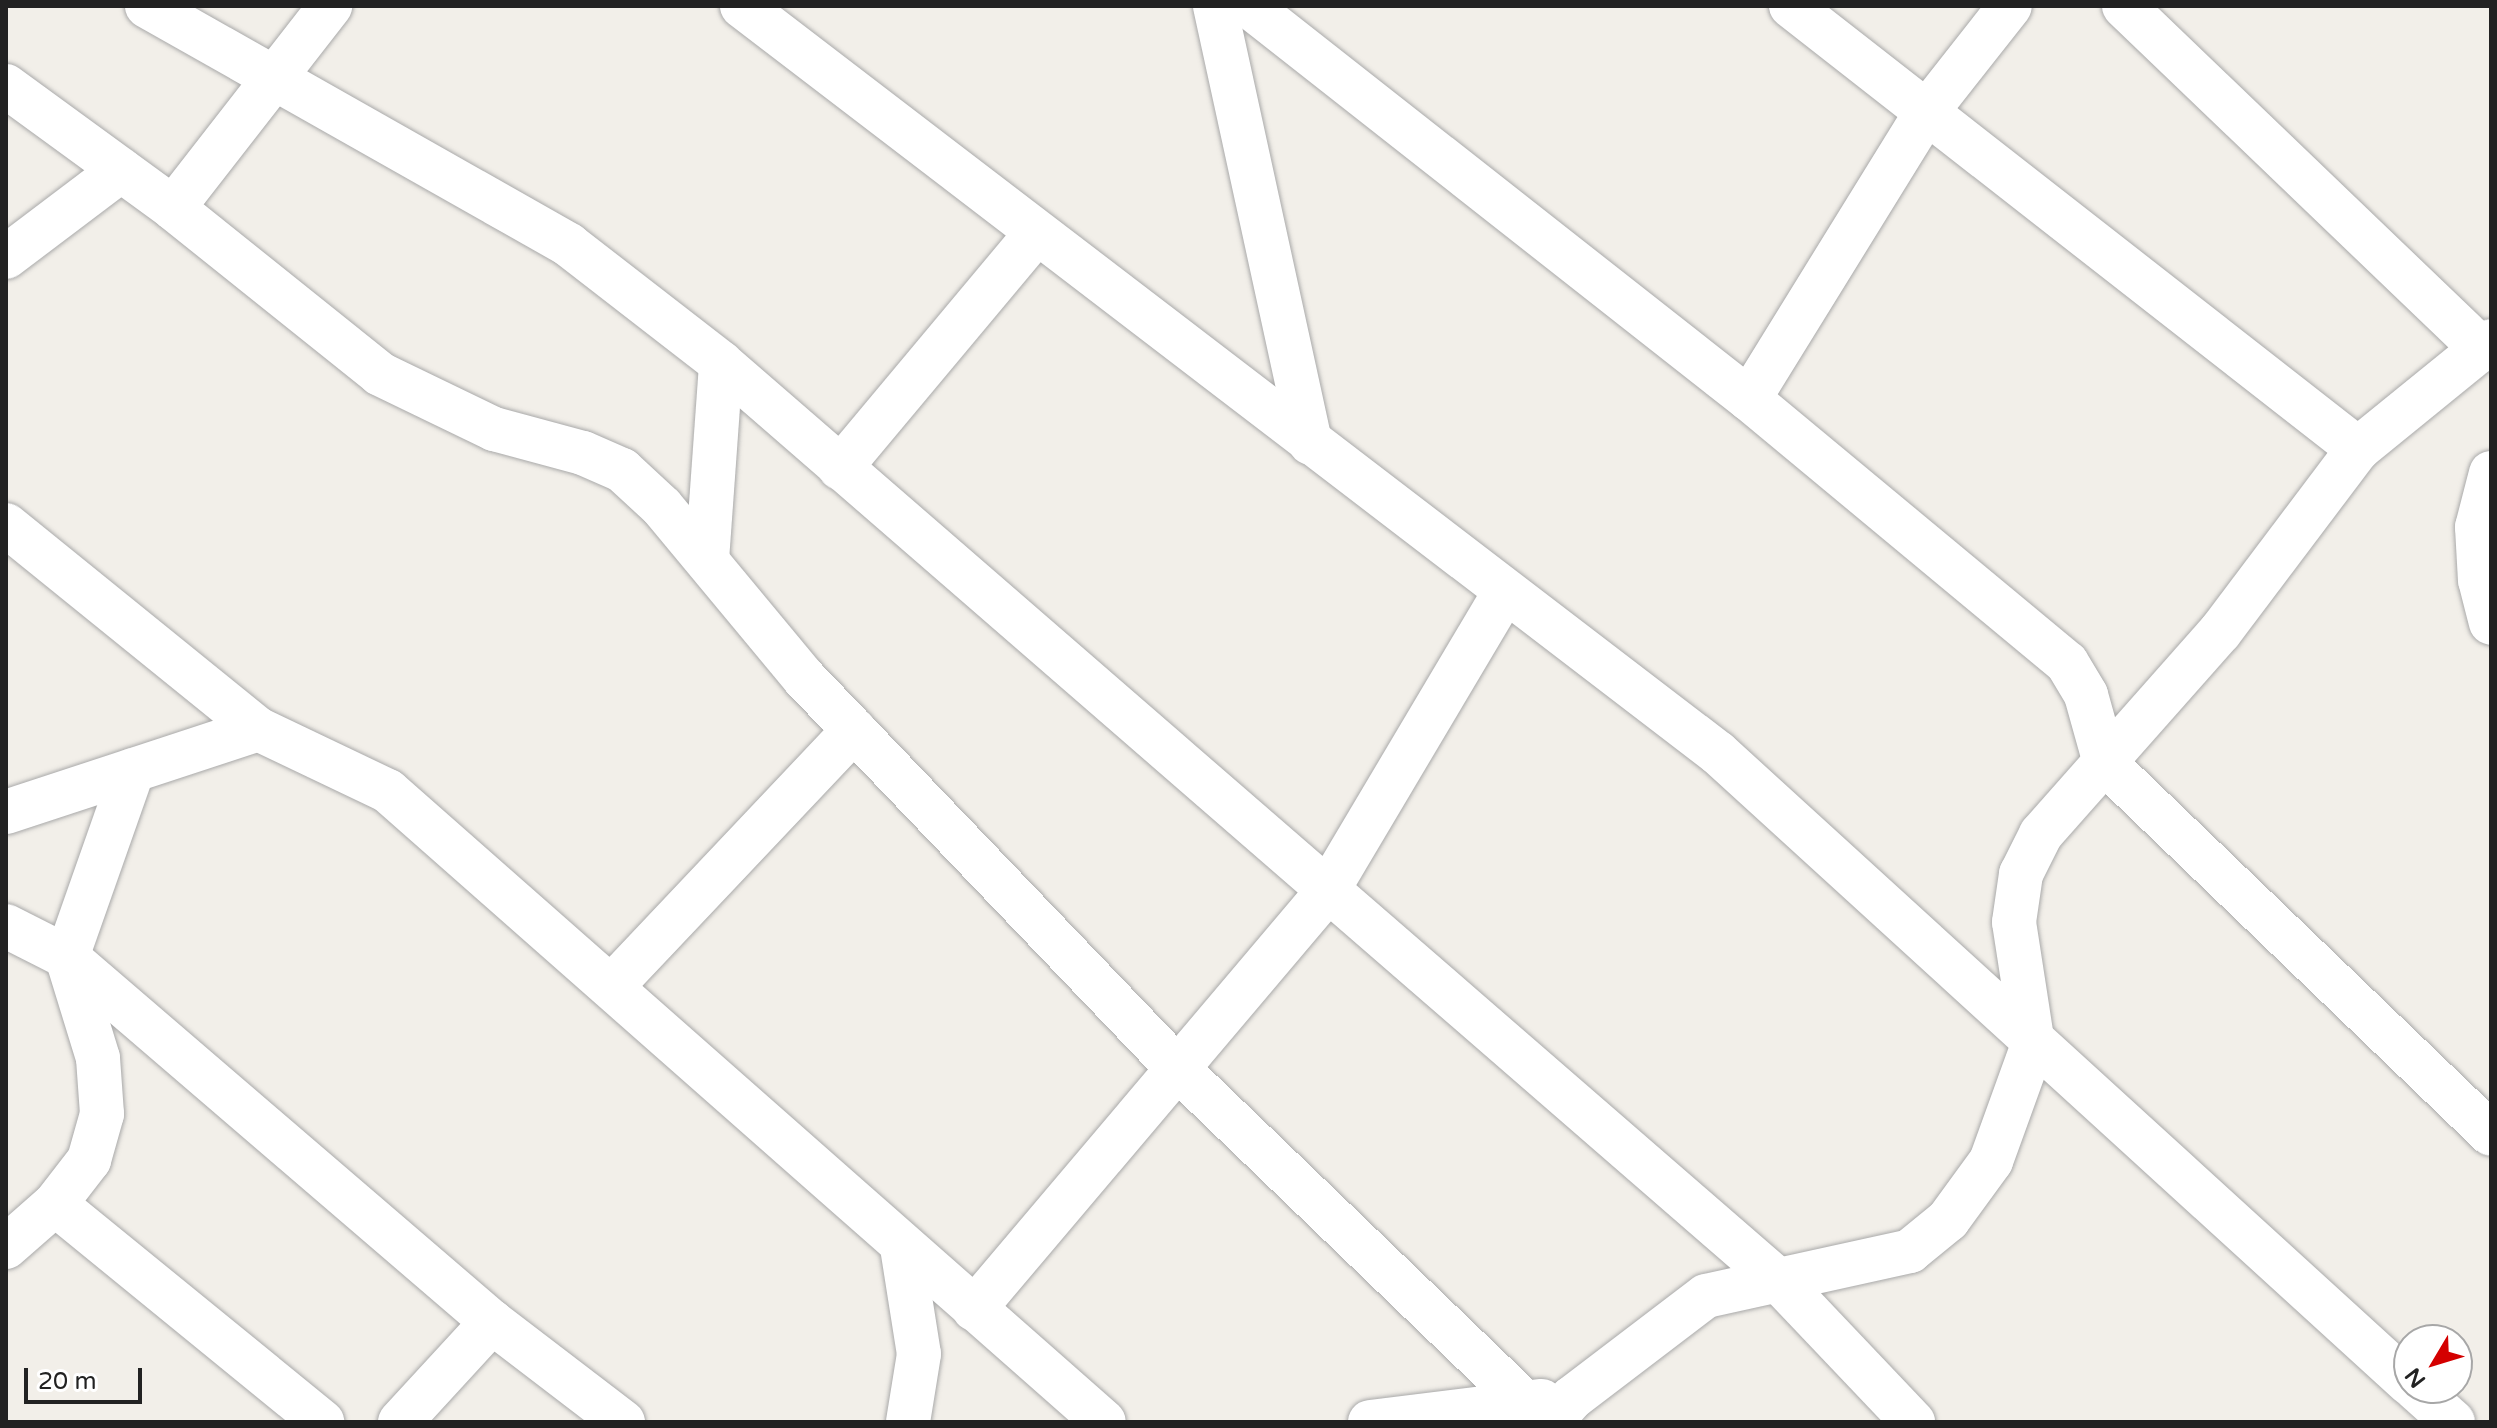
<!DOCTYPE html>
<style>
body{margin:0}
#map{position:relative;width:2497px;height:1428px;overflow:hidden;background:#f2efe9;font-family:"Varela Round",sans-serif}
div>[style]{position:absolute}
.roads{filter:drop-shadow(0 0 2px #a9a9a9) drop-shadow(0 0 2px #a9a9a9)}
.minor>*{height:44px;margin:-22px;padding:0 22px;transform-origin:22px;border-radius:22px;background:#fff}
span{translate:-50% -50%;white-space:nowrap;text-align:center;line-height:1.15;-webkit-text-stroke:8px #fff;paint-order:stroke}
.frame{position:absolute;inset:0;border:8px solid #222;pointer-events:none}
.north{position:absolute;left:2393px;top:1324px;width:80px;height:80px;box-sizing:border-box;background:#fff;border:2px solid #a7a7a7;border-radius:50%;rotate:232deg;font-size:22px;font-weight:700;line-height:32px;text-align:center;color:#222}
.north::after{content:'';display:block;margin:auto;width:28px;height:36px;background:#d40000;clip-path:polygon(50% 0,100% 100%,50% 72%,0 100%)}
.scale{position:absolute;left:24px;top:1368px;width:118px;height:36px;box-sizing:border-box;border:4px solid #222;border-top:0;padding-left:10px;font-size:24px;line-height:28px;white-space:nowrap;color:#222;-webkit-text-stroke:6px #fff;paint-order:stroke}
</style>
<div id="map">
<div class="roads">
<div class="minor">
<div style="left:147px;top:6px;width:485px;rotate:29.5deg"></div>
<div style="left:569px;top:245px;width:192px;rotate:37.8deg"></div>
<div style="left:721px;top:363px;width:1401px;rotate:40.95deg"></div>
<div style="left:1779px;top:1281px;width:195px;rotate:46.5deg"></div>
<div style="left:742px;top:6px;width:1229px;rotate:37.43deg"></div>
<div style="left:1718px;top:753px;width:935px;rotate:42.36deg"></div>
<div style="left:1215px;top:6px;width:447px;rotate:77.7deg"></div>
<div style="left:1249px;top:6px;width:636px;rotate:38.17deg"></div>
<div style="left:1749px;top:399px;width:413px;rotate:39.7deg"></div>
<div style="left:2067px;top:663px;width:37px;rotate:59deg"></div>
<div style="left:2086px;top:695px;width:71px;rotate:74.4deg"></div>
<div style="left:2105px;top:763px;width:535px;rotate:43.86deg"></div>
<div style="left:1791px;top:6px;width:720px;rotate:38deg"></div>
<div style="left:2124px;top:6px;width:497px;rotate:43.8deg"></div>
<div style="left:6px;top:86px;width:207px;rotate:36.1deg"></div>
<div style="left:173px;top:208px;width:265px;rotate:38.7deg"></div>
<div style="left:380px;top:374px;width:127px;rotate:25.8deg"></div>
<div style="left:494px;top:429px;width:92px;rotate:15.1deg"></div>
<div style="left:583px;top:453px;width:43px;rotate:23.6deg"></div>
<div style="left:622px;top:470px;width:54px;rotate:42.8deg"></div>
<div style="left:662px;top:507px;width:222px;rotate:50.3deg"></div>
<div style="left:804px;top:678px;width:541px;rotate:46.27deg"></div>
<div style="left:1178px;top:1069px;width:480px;rotate:43.9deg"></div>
<div style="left:173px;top:208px;width:256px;rotate:-52.1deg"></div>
<div style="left:6px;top:257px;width:144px;rotate:-37.1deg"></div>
<div style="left:1749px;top:399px;width:335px;rotate:-58.3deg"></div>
<div style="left:1925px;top:114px;width:137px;rotate:-51.8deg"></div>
<div style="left:840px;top:468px;width:305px;rotate:-50.1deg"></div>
<div style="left:2491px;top:473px;width:56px;rotate:104.5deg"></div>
<div style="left:2477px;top:527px;width:53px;rotate:86.8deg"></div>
<div style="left:2480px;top:580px;width:44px;rotate:75.7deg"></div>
<div style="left:6px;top:525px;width:324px;rotate:39deg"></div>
<div style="left:258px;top:729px;width:144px;rotate:25.5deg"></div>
<div style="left:388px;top:791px;width:954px;rotate:41.39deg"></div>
<div style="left:707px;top:560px;width:197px;rotate:-85.9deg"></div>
<div style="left:6px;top:812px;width:265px;rotate:-18.2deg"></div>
<div style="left:6px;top:926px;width:68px;rotate:26.9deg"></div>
<div style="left:67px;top:957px;width:560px;rotate:40.66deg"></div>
<div style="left:492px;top:1322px;width:165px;rotate:37.4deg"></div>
<div style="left:613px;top:985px;width:351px;rotate:-46.6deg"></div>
<div style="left:55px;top:1204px;width:345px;rotate:39.2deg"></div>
<div style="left:6px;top:1247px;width:65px;rotate:-41.3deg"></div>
<div style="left:55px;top:1204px;width:56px;rotate:-52.3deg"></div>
<div style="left:89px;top:1160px;width:48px;rotate:-74.2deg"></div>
<div style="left:102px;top:1114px;width:56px;rotate:-94.1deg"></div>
<div style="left:98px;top:1058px;width:106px;rotate:-107.1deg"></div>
<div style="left:67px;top:957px;width:198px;rotate:-70.6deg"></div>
<div style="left:902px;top:1247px;width:108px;rotate:81deg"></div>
<div style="left:919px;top:1354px;width:69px;rotate:99.2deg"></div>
<div style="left:974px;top:1309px;width:545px;rotate:-49.76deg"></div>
<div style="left:1326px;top:893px;width:350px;rotate:-59.3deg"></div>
<div style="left:2415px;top:1388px;width:51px;rotate:41.8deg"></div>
<div style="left:400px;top:1422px;width:136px;rotate:-47.4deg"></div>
<div style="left:1370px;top:1422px;width:173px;rotate:-7deg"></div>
<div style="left:1551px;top:1422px;width:32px;rotate:-49deg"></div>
<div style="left:1572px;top:1398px;width:168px;rotate:-37.3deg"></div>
<div style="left:1706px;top:1296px;width:209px;rotate:-12.4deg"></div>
<div style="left:1910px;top:1251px;width:49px;rotate:-39.2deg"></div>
<div style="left:1948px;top:1220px;width:73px;rotate:-53.9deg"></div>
<div style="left:1991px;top:1161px;width:123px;rotate:-70.1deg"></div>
<div style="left:2033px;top:1045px;width:124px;rotate:-98.8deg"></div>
<div style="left:2014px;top:922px;width:49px;rotate:-81.7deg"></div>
<div style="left:2021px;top:874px;width:45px;rotate:-63.4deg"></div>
<div style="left:2041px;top:834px;width:270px;rotate:-48.5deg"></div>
<div style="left:2220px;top:632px;width:229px;rotate:-53deg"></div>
<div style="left:2358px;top:449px;width:171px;rotate:-39.1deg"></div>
</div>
</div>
<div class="frame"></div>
<div class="north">N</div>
<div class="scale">20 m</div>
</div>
